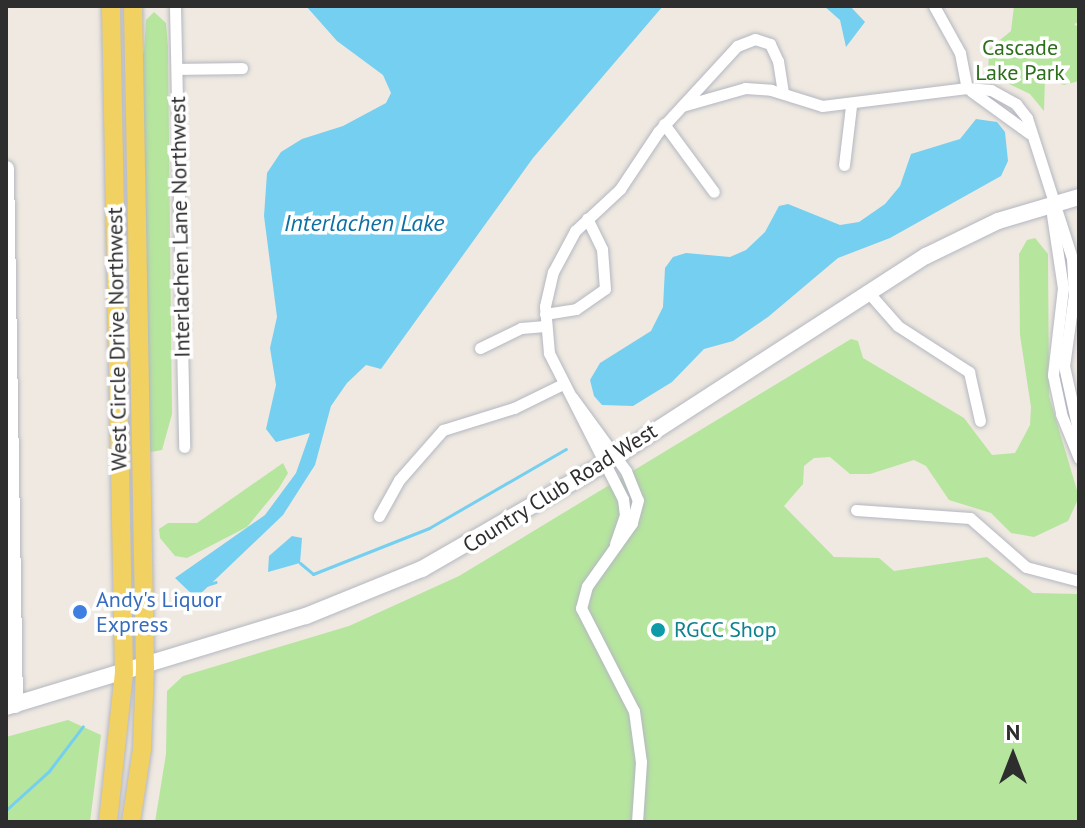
<!DOCTYPE html>
<style>
body{margin:0}
#map{position:relative;width:1085px;height:828px;overflow:hidden;background:#efe9e1;font-family:"PT Sans",sans-serif}
div>[style]{position:absolute}
.green>*{inset:0;background:#b6e59e}
.water>*{inset:0;background:#75cff0}
.stream>*{height:3px;margin:-1.5px;padding:0 1.5px;transform-origin:1.5px;border-radius:1.5px;background:#75cff0}
.roads{filter:drop-shadow(0 0 2px #b4b7c1) drop-shadow(0 0 2px #b4b7c1)}
.street>*{height:11px;margin:-5.5px;padding:0 5.5px;transform-origin:5.5px;border-radius:5.5px;background:#fff}
.secondary>*{height:16px;margin:-8px;padding:0 8px;transform-origin:8px;border-radius:8px;background:#fff}
.primary>*{height:18px;margin:-9px;padding:0 9px;transform-origin:9px;border-radius:9px;background:#f2d163}
.dots>*{width:22px;height:22px;translate:-50% -50%;box-sizing:border-box;border:4px solid #fff;border-radius:50%}
span{translate:-50% -50%;white-space:nowrap;text-align:center;line-height:1.15;-webkit-text-stroke:7px #fff;paint-order:stroke}
.park-label{font-size:22px;color:#2c6e1b}
.street-label{font-size:22px;color:#2e2e2e}
.shop-label{font-size:22px;color:#366cbe}
.left{translate:0 -50%;text-align:left}
.culture-label{font-size:22px;color:#0d838f}
.water-label{font-size:24px;color:#0d6fa3;font-style:italic}
.frame{position:absolute;inset:0;border:8px solid #2e2e2e;pointer-events:none}
.north{position:absolute;left:973px;top:716px;width:80px;height:80px;-webkit-text-stroke:6px #fff;paint-order:stroke;rotate:0deg;font-size:22px;font-weight:700;line-height:32px;text-align:center;color:#2e2e2e}
.north::after{content:'';display:block;margin:auto;width:28px;height:36px;background:#2e2e2e;clip-path:polygon(50% 0,100% 100%,50% 72%,0 100%)}
</style>
<div id="map">
<div class="green">
<div style="clip-path:polygon(1014px 6px,1079px 6px,1079px 22px,1074px 24px,1079px 28px,1079px 81px,1064px 85px,1045px 78px,1044px 111px,1030px 94px,988px 74px,989px 49px,1011px 31px)"></div>
<div style="clip-path:polygon(154px 12px,166px 23px,168px 47px,172px 414px,162px 450px,151px 452px,144px 446px,137px 61px,144px 52px,146px 20px)"></div>
<div style="clip-path:polygon(1035px 238px,1048px 254px,1049px 396px,1079px 497px,1068px 521px,1034px 537px,1011px 533px,991px 513px,949px 500px,926px 466px,914px 460px,870px 474px,850px 474px,830px 457px,814px 458px,804px 466px,803px 484px,784px 506px,834px 557px,879px 558px,894px 571px,987px 557px,1033px 593px,1079px 594px,1079px 822px,155px 822px,166px 754px,167px 691px,183px 676px,349px 626px,459px 576px,851px 339px,858px 341px,863px 358px,964px 418px,992px 455px,1015px 453px,1030px 425px,1031px 407px,1020px 335px,1019px 254px,1027px 240px)"></div>
<div style="clip-path:polygon(283px 463px,288px 473px,279px 488px,247px 527px,187px 558px,175px 556px,160px 538px,159px 529px,168px 523px,197px 523px)"></div>
<div style="clip-path:polygon(68px 720px,101px 735px,90px 822px,6px 822px,6px 737px)"></div>
</div>
<div class="water">
<div style="clip-path:polygon(306px 6px,663px 6px,533px 158px,381px 369px,366px 365px,347px 383px,331px 406px,315px 465px,283px 515px,196px 598px,175px 578px,265px 515px,296px 473px,310px 433px,276px 442px,266px 429px,276px 385px,270px 348px,277px 317px,264px 216px,267px 173px,281px 152px,302px 139px,343px 126px,386px 103px,391px 93px,383px 75px,337px 41px)"></div>
<div style="clip-path:polygon(824px 6px,850px 6px,865px 22px,846px 47px,840px 20px)"></div>
<div style="clip-path:polygon(976px 119px,997px 122px,1005px 132px,1008px 161px,1001px 176px,890px 238px,838px 258px,768px 317px,733px 341px,704px 349px,672px 382px,633px 406px,602px 405px,594px 396px,590px 380px,600px 363px,651px 331px,663px 307px,665px 268px,673px 257px,686px 253px,730px 257px,746px 250px,765px 232px,779px 206px,788px 204px,840px 225px,859px 222px,885px 204px,900px 186px,911px 154px,960px 139px)"></div>
<div style="clip-path:polygon(292px 536px,302px 538px,300px 563px,268px 572px,269px 556px)"></div>
</div>
<div class="stream">
<div style="left:300px;top:563px;width:17px;rotate:40deg"></div>
<div style="left:313px;top:574px;width:125px;rotate:-21.6deg"></div>
<div style="left:429px;top:528px;width:158px;rotate:-30deg"></div>
<div style="left:206px;top:585px;width:10px;rotate:-17deg"></div>
<div style="left:6px;top:810px;width:58px;rotate:-42.2deg"></div>
<div style="left:49px;top:771px;width:56px;rotate:-52.9deg"></div>
</div>
<div class="roads">
<div class="street">
<div style="left:175px;top:6px;width:441px;rotate:88.8deg"></div>
<div style="left:934px;top:6px;width:54px;rotate:61deg"></div>
<div style="left:960px;top:53px;width:36px;rotate:79deg"></div>
<div style="left:177px;top:69px;width:65px;rotate:-0.9deg"></div>
<div style="left:971px;top:91px;width:72px;rotate:35.9deg"></div>
<div style="left:682px;top:106px;width:66px;rotate:-15.9deg"></div>
<div style="left:745px;top:88px;width:26px;rotate:4deg"></div>
<div style="left:771px;top:90px;width:53px;rotate:17.4deg"></div>
<div style="left:822px;top:106px;width:146px;rotate:-7.1deg"></div>
<div style="left:967px;top:88px;width:24px;rotate:5deg"></div>
<div style="left:991px;top:90px;width:29px;rotate:29deg"></div>
<div style="left:1016px;top:104px;width:18px;rotate:52deg"></div>
<div style="left:1027px;top:118px;width:147px;rotate:72.2deg"></div>
<div style="left:1072px;top:258px;width:36px;rotate:87deg"></div>
<div style="left:1074px;top:294px;width:73px;rotate:97.9deg"></div>
<div style="left:1064px;top:366px;width:70px;rotate:77.6deg"></div>
<div style="left:664px;top:124px;width:84px;rotate:53.7deg"></div>
<div style="left:844px;top:165px;width:59px;rotate:-83.2deg"></div>
<div style="left:1051px;top:208px;width:81px;rotate:81.5deg"></div>
<div style="left:1063px;top:288px;width:88px;rotate:96.6deg"></div>
<div style="left:1053px;top:375px;width:40px;rotate:78deg"></div>
<div style="left:1061px;top:414px;width:48px;rotate:67.8deg"></div>
<div style="left:868px;top:292px;width:45px;rotate:48.6deg"></div>
<div style="left:898px;top:326px;width:85px;rotate:32.9deg"></div>
<div style="left:969px;top:372px;width:50px;rotate:77.3deg"></div>
<div style="left:545px;top:314px;width:31px;rotate:-9deg"></div>
<div style="left:576px;top:309px;width:35px;rotate:-35deg"></div>
<div style="left:605px;top:289px;width:40px;rotate:-94.3deg"></div>
<div style="left:602px;top:249px;width:34px;rotate:-116deg"></div>
<div style="left:480px;top:348px;width:46px;rotate:-26deg"></div>
<div style="left:521px;top:328px;width:24px;rotate:-5deg"></div>
<div style="left:572px;top:397px;width:92px;rotate:53.9deg"></div>
<div style="left:626px;top:471px;width:31px;rotate:68deg"></div>
<div style="left:638px;top:500px;width:24px;rotate:105deg"></div>
<div style="left:632px;top:523px;width:77px;rotate:125.5deg"></div>
<div style="left:587px;top:586px;width:23px;rotate:105deg"></div>
<div style="left:581px;top:608px;width:116px;rotate:62.8deg"></div>
<div style="left:634px;top:711px;width:51px;rotate:82.2deg"></div>
<div style="left:641px;top:762px;width:60px;rotate:93.8deg"></div>
<div style="left:856px;top:510px;width:114px;rotate:4deg"></div>
<div style="left:970px;top:518px;width:74px;rotate:41.2deg"></div>
<div style="left:1026px;top:567px;width:55px;rotate:14.8deg"></div>
<div style="left:379px;top:516px;width:41px;rotate:-60.9deg"></div>
<div style="left:399px;top:480px;width:67px;rotate:-48.7deg"></div>
<div style="left:443px;top:430px;width:74px;rotate:-17.2deg"></div>
<div style="left:514px;top:408px;width:52px;rotate:-26.1deg"></div>
<div style="left:615px;top:544px;width:31px;rotate:-71deg"></div>
<div style="left:625px;top:515px;width:16px;rotate:-97deg"></div>
<div style="left:623px;top:499px;width:164px;rotate:-116.9deg"></div>
<div style="left:549px;top:353px;width:47px;rotate:-94.9deg"></div>
<div style="left:545px;top:306px;width:35px;rotate:-77deg"></div>
<div style="left:553px;top:272px;width:47px;rotate:-61.8deg"></div>
<div style="left:575px;top:231px;width:62px;rotate:-43deg"></div>
<div style="left:620px;top:189px;width:69px;rotate:-56.3deg"></div>
<div style="left:658px;top:132px;width:117px;rotate:-47.4deg"></div>
<div style="left:737px;top:46px;width:19px;rotate:-21deg"></div>
<div style="left:755px;top:39px;width:16px;rotate:18deg"></div>
<div style="left:770px;top:44px;width:19px;rotate:65deg"></div>
<div style="left:778px;top:61px;width:32px;rotate:81deg"></div>
</div>
<div class="secondary">
<div style="left:6px;top:169px;width:536px;rotate:89.04deg"></div>
<div style="left:6px;top:707px;width:313px;rotate:-16.9deg"></div>
<div style="left:306px;top:616px;width:125px;rotate:-22.1deg"></div>
<div style="left:422px;top:569px;width:210px;rotate:-30deg"></div>
<div style="left:604px;top:464px;width:383px;rotate:-32.9deg"></div>
<div style="left:926px;top:256px;width:80px;rotate:-25.9deg"></div>
<div style="left:998px;top:221px;width:84px;rotate:-16.5deg"></div>
</div>
<div class="primary">
<div style="left:108px;top:822px;width:150px;rotate:-83.9deg"></div>
<div style="left:124px;top:673px;width:667px;rotate:-91.12deg"></div>
<div style="left:131px;top:822px;width:74px;rotate:-81.4deg"></div>
<div style="left:142px;top:749px;width:83px;rotate:-87.9deg"></div>
<div style="left:145px;top:666px;width:660px;rotate:-91.04deg"></div>
</div>
</div>
<div class="dots">
<div style="left:80px;top:612px;background:#3f7fe0"></div>
<div style="left:658px;top:630px;background:#0f9aa8"></div>
</div>
<div class="park-label">
<span style="left:1020px;top:60px">Cascade<br>Lake Park</span>
</div>
<div class="street-label">
<span style="left:180px;top:227px;rotate:-91deg">Interlachen Lane Northwest</span>
<span style="left:117px;top:339px;rotate:-91deg">West Circle Drive Northwest</span>
<span style="left:560px;top:488px;rotate:-32deg">Country Club Road West</span>
</div>
<div class="shop-label">
<span class="left" style="left:96px;top:612px">Andy's Liquor<br>Express</span>
</div>
<div class="culture-label">
<span class="left" style="left:674px;top:630px">RGCC Shop</span>
</div>
<div class="water-label">
<span style="left:364px;top:223px">Interlachen Lake</span>
</div>
<div class="frame"></div>
<div class="north">N</div>
</div>
